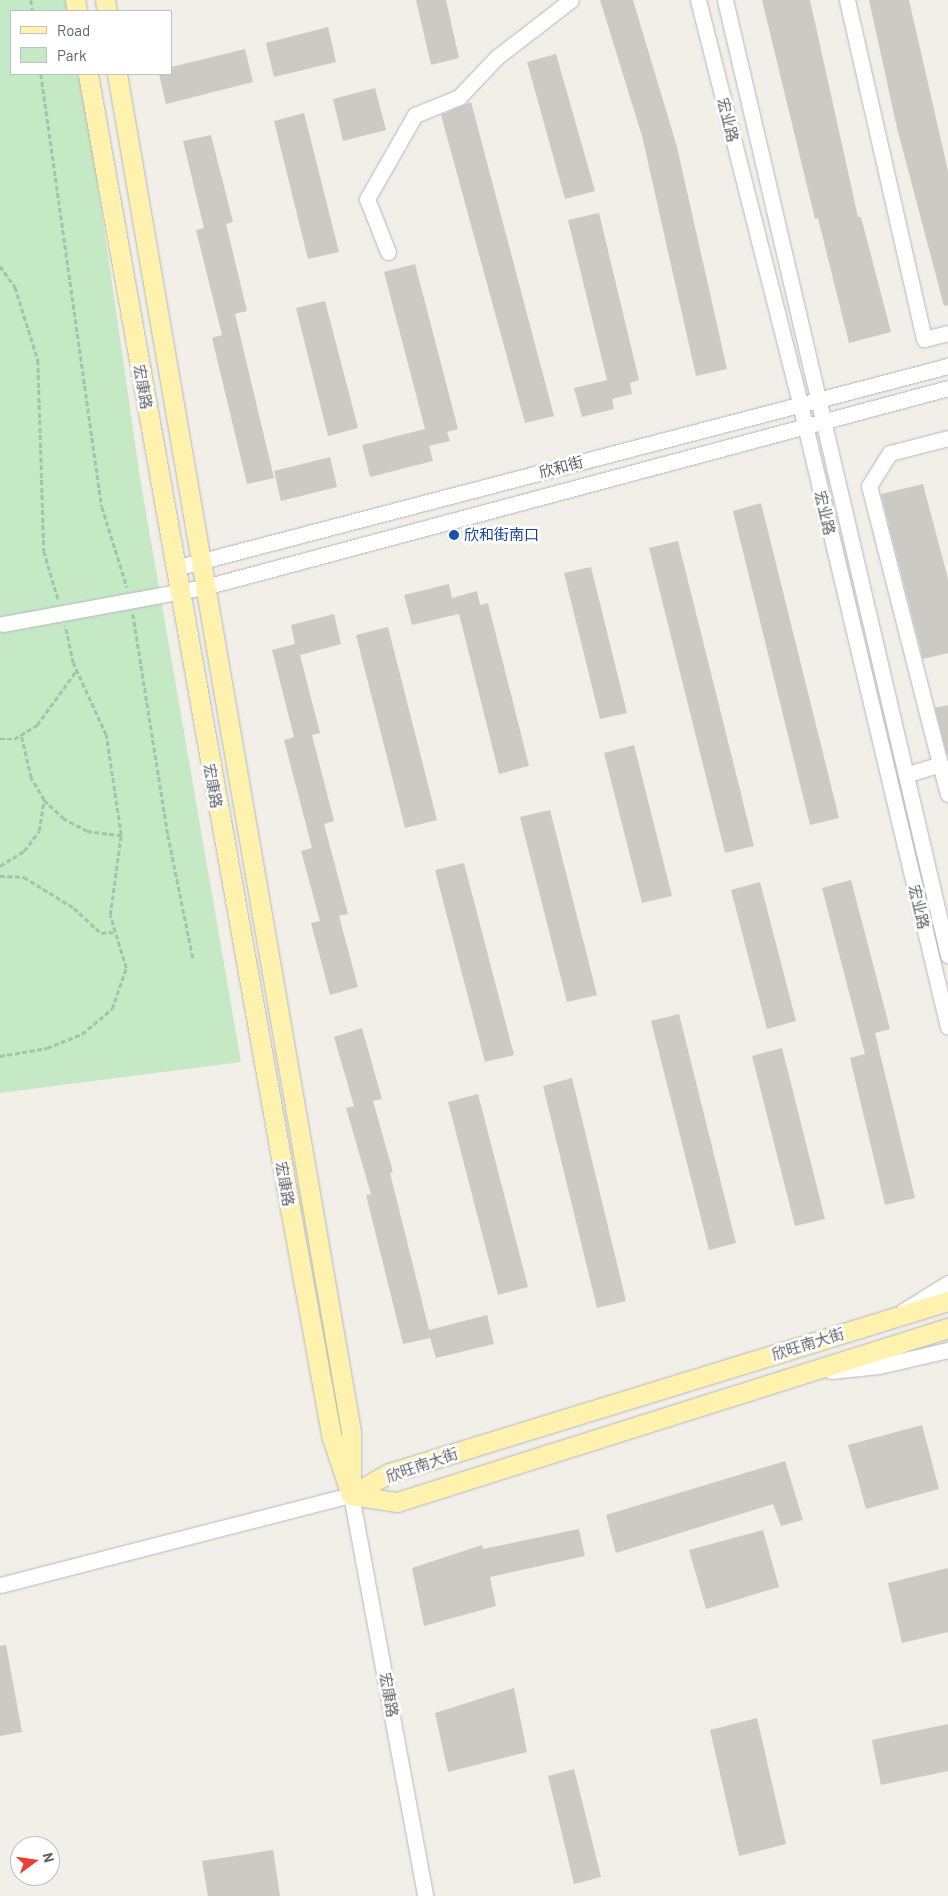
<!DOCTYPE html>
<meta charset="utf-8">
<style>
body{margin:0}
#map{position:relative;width:948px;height:1896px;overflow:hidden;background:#f1efe8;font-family:Barlow,"Noto Sans SC",sans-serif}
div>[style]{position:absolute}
.green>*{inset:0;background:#c5e8c5}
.building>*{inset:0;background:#cccac5}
.path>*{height:2.5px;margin-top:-1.25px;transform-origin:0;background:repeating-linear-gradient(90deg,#9cc7a9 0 5px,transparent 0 7.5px)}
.roads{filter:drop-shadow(0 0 1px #b5b8bc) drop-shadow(0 0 1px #b5b8bc)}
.minor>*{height:15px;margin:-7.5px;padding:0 7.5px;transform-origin:7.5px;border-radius:7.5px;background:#fff}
.major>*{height:19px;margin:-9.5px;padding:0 9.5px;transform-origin:9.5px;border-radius:9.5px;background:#fff2af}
.dots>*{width:14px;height:14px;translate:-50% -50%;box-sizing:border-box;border:2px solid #fff;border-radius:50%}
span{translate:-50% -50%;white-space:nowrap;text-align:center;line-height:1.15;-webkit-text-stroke:5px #fff;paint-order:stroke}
.street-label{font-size:15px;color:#5f6368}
.transit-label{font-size:15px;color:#164399}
.left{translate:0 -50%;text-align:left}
.legend{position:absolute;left:10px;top:10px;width:162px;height:65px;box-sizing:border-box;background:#fff;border:1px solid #bfc1c3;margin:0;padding:6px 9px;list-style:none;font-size:15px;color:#5f6368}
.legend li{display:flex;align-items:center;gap:10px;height:25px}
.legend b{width:25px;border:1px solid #bfc1c3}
.north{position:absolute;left:10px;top:1836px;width:50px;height:50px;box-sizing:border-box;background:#fff;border:1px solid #bfc1c3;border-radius:50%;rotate:76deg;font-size:14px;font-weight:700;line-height:20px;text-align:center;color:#5f6368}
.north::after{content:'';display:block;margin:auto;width:18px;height:22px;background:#ea4335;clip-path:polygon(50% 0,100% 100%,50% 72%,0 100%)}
</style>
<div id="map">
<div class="green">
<div style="clip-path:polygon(0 0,66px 0,70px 11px,11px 11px,11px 74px,82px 74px,140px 478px,241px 1062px,0 1093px)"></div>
</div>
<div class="building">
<div style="clip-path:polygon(416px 0,446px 0,459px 58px,431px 65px)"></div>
<div style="clip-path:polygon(600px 0,633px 0,677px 147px,727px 369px,696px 376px,642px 136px)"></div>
<div style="clip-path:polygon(762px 0,810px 0,858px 217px,861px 217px,891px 332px,849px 343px,818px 218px,815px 219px)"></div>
<div style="clip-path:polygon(869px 0,909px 0,948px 171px,948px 305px,944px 306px,897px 128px)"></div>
<div style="clip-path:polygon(328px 27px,336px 62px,274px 77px,266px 43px)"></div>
<div style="clip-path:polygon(245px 49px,253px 82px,166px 104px,159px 74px,171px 74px,171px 67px)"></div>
<div style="clip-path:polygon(556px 54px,595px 191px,565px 199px,527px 62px)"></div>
<div style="clip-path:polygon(375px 88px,386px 130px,343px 141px,333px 99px)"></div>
<div style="clip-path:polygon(471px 102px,554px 416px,525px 423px,441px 115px)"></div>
<div style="clip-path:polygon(304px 113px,339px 252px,308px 259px,274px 121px)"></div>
<div style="clip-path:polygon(211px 135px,233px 222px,226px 224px,247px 311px,235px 314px,274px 478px,247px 484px,212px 338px,222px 335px,196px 230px,204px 228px,183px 141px)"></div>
<div style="clip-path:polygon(599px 213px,639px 380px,630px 383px,632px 394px,612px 399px,614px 409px,582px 417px,574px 388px,607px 380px,568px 220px)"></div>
<div style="clip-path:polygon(415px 264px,458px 429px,447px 432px,450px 441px,429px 446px,433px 461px,370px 477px,362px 445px,425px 429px,384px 272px)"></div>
<div style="clip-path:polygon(325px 301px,358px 428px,328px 436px,296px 308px)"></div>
<div style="clip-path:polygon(330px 457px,337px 487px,281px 501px,274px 471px)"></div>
<div style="clip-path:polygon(923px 484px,948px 579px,948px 653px,923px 659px,881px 494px)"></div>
<div style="clip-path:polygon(761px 503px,839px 818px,810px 825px,733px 511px)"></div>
<div style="clip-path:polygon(678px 541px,754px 846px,725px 853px,649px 548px)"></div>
<div style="clip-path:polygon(591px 567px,627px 713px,600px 719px,564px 573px)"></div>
<div style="clip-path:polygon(449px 584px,452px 598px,477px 591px,480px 605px,488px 603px,529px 766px,499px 774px,459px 614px,412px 625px,404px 595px)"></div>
<div style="clip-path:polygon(334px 614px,341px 644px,300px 655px,320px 733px,312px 735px,334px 821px,324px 824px,348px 914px,339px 916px,358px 987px,330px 995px,311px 923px,320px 921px,301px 851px,312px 848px,284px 740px,294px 737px,272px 650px,295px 644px,291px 625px)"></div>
<div style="clip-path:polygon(388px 627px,437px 820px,405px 828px,356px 635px)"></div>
<div style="clip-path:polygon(948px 705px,948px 755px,947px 755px,935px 708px)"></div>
<div style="clip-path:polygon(634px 745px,672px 896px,642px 903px,604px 753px)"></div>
<div style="clip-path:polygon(550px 810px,597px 995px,567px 1002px,520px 817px)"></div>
<div style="clip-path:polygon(464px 863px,514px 1055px,485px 1062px,435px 870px)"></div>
<div style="clip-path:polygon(851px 880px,890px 1029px,875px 1033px,915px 1198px,885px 1205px,850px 1058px,865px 1054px,822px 888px)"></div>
<div style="clip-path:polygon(760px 882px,796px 1021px,767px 1029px,731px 890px)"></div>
<div style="clip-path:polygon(679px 1014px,736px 1243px,709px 1250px,651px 1021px)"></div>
<div style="clip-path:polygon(362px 1028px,382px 1099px,373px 1101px,393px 1172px,390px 1173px,429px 1330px,487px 1315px,494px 1344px,436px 1358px,430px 1338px,403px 1344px,366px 1195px,371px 1194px,346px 1108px,354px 1106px,334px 1037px)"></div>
<div style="clip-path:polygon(782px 1048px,825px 1219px,795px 1226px,752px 1056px)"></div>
<div style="clip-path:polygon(572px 1078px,626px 1301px,597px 1308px,543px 1086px)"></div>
<div style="clip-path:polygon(478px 1094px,528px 1287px,498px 1295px,448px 1102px)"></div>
<div style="clip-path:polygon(922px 1425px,939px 1489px,866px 1509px,848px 1445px)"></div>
<div style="clip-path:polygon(785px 1461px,803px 1520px,781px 1526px,773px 1504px,616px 1553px,606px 1515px)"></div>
<div style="clip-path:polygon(579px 1529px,585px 1556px,490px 1577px,496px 1606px,424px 1626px,412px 1568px,482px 1545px,483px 1549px)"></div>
<div style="clip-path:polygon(763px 1530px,779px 1587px,706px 1609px,689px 1550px)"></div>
<div style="clip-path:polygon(948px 1568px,948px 1632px,902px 1643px,888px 1583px)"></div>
<div style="clip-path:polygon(6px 1645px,22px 1732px,0 1736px,0 1646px)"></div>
<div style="clip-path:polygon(514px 1688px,527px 1752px,448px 1772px,435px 1713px)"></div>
<div style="clip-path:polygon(757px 1718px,786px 1844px,739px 1856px,710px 1730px)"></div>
<div style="clip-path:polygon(948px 1724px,948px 1771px,881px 1785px,872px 1740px)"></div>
<div style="clip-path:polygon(574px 1769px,601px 1877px,574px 1884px,548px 1776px)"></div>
<div style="clip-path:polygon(273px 1850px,280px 1896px,208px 1896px,202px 1861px)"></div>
</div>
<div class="path">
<div style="left:31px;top:0;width:11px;rotate:80deg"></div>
<div style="left:41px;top:74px;width:437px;rotate:82deg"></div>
<div style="left:102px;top:507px;width:84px;rotate:72.6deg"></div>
<div style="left:0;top:266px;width:26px;rotate:54deg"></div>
<div style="left:15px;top:287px;width:77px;rotate:72.5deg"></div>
<div style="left:38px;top:360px;width:191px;rotate:88.2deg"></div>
<div style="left:44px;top:551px;width:50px;rotate:73.7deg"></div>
<div style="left:133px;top:614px;width:224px;rotate:81deg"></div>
<div style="left:168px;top:835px;width:126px;rotate:78.5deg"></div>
<div style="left:0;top:739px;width:14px"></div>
<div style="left:14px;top:739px;width:27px;rotate:-31deg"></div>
<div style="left:37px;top:725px;width:67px;rotate:-54.2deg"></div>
<div style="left:44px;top:800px;width:26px;rotate:43deg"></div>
<div style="left:63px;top:818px;width:27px;rotate:28deg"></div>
<div style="left:87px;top:831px;width:34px;rotate:7deg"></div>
<div style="left:0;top:866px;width:28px;rotate:-32deg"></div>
<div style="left:24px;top:851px;width:25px;rotate:-53deg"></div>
<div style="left:39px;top:831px;width:31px;rotate:-81deg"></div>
<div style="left:44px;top:800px;width:26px;rotate:-121deg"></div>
<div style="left:31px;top:778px;width:44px;rotate:-103.1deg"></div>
<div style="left:0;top:876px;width:24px;rotate:2deg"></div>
<div style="left:24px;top:877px;width:59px;rotate:31.8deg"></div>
<div style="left:74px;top:908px;width:37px;rotate:43deg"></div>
<div style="left:101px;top:933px;width:14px;rotate:-4deg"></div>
<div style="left:0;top:1056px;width:48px;rotate:-9.7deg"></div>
<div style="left:47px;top:1048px;width:38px;rotate:-22deg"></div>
<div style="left:82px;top:1034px;width:39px;rotate:-40deg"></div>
<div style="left:112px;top:1009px;width:43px;rotate:-71.1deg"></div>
<div style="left:126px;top:968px;width:55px;rotate:-106.8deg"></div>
<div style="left:110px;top:915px;width:81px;rotate:-82.2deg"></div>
<div style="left:121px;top:835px;width:101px;rotate:-98.5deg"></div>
<div style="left:106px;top:735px;width:79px;rotate:-114.6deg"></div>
<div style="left:73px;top:663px;width:38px;rotate:-102deg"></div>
</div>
<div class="roads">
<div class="minor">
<div style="left:698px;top:0;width:417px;rotate:75.8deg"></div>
<div style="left:800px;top:404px;width:640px;rotate:76.64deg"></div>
<div style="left:725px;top:0;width:981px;rotate:76.86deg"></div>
<div style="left:847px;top:0;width:348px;rotate:77.2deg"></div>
<div style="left:924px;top:339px;width:25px;rotate:-14deg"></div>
<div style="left:388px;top:252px;width:57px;rotate:-111.6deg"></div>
<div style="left:367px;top:199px;width:97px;rotate:-60.3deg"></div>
<div style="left:415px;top:115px;width:48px;rotate:-22.2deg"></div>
<div style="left:459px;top:97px;width:55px;rotate:-46.5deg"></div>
<div style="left:497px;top:57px;width:93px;rotate:-37.6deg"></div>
<div style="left:175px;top:568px;width:799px;rotate:-14.65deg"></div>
<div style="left:3px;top:624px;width:205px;rotate:-10.4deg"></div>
<div style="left:205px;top:587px;width:769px;rotate:-14.99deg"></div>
<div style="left:940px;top:764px;width:287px;rotate:-104.3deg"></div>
<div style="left:869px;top:486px;width:39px;rotate:-58deg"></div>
<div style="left:890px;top:453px;width:60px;rotate:-14.5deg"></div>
<div style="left:908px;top:774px;width:34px;rotate:-17deg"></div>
<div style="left:940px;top:764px;width:31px;rotate:75deg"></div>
<div style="left:903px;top:1311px;width:53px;rotate:-31.9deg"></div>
<div style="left:831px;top:1371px;width:48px;rotate:-5.9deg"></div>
<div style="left:879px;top:1366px;width:71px;rotate:-13.1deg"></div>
<div style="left:0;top:1585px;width:362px;rotate:-14.4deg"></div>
<div style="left:351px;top:1495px;width:408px;rotate:79.5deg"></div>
</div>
<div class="major">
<div style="left:75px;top:0;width:11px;rotate:80deg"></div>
<div style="left:105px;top:0;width:11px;rotate:80deg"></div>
<div style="left:88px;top:74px;width:1152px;rotate:79.9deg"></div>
<div style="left:290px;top:1208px;width:234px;rotate:79.7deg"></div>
<div style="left:332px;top:1438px;width:60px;rotate:71.6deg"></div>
<div style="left:117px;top:74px;width:1377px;rotate:80.22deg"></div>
<div style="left:351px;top:1431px;width:48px;rotate:90deg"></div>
<div style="left:948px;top:1301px;width:585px;rotate:162.9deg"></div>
<div style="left:389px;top:1473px;width:44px;rotate:149.9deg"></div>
<div style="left:351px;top:1495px;width:47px;rotate:8.7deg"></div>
<div style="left:397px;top:1502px;width:578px;rotate:-17.53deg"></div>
</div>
</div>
<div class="dots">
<div style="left:454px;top:535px;background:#1a4fb4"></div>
</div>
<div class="street-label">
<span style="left:728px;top:120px;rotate:76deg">宏业路</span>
<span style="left:143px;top:387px;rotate:80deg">宏康路</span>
<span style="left:561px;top:467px;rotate:-15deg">欣和街</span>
<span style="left:825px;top:513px;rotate:77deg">宏业路</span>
<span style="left:213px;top:786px;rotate:80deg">宏康路</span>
<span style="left:919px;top:907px;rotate:77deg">宏业路</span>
<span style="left:285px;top:1184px;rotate:80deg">宏康路</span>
<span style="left:808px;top:1344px;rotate:-17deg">欣旺南大街</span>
<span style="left:422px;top:1465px;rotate:-19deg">欣旺南大街</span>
<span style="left:389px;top:1695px;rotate:80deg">宏康路</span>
</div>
<div class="transit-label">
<span class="left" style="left:464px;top:535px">欣和街南口</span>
</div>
<ul class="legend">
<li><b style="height:6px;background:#fff2af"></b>Road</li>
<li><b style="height:14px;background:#c5e8c5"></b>Park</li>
</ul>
<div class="north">N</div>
</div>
